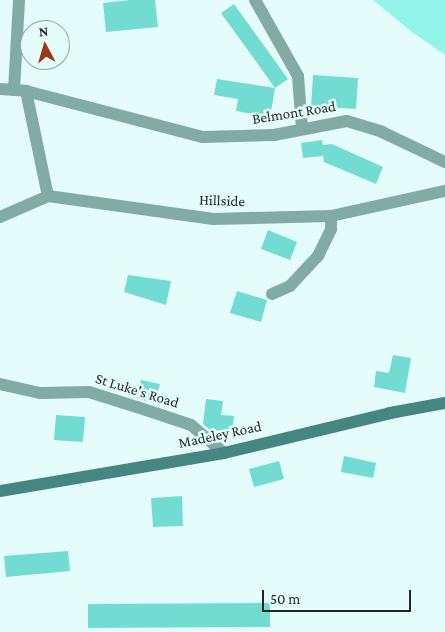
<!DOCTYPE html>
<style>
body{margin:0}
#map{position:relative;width:445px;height:632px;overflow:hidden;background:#e4fdfa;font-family:"Crimson Pro",serif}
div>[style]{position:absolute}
.green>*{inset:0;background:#93f4ea}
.building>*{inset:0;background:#72dcd2}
.minor>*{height:12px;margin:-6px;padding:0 6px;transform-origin:6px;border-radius:6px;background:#82aba6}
.secondary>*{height:12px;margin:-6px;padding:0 6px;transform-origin:6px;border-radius:6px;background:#458680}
span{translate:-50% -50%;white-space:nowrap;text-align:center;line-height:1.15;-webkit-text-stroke:5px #e4fdfa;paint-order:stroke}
.street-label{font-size:15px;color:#1d2625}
.north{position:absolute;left:20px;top:20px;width:50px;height:50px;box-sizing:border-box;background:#e4fdfa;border:1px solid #94a7a5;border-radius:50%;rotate:354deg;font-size:14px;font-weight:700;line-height:20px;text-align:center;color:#1d2625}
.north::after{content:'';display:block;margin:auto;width:18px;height:22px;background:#9e3715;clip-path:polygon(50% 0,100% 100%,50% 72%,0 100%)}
.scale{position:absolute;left:262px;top:590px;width:149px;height:22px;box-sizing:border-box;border:2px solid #1d2625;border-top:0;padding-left:6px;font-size:15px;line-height:18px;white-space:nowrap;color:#1d2625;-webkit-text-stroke:4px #e4fdfa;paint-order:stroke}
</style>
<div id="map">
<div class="green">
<div style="clip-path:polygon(373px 0,445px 0,445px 55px,412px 32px)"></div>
</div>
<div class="building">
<div style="clip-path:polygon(130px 0,155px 0,158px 27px,106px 32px,103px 3px)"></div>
<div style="clip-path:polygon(234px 4px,288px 79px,275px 88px,221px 13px)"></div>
<div style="clip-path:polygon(313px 75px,358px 78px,356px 109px,311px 106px)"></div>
<div style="clip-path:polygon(217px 79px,275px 88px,270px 117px,236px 111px,238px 99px,214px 95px)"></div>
<div style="clip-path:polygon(322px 140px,323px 145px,332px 144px,383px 167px,376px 184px,324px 162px,323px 156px,303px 158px,301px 143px)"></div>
<div style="clip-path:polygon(268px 230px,297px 242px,290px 260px,261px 249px)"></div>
<div style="clip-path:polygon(128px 275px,171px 281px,166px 305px,124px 292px)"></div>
<div style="clip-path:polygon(237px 291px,267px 300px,261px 322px,230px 313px)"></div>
<div style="clip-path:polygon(393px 355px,411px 358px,405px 393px,374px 387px,376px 371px,389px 373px)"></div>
<div style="clip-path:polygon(141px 380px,160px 384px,155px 404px,137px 398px)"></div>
<div style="clip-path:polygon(206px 399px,223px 401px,221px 415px,234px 416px,232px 433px,209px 429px,203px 424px)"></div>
<div style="clip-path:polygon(56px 415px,85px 417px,83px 442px,54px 440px)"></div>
<div style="clip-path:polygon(344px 456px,376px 463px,373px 478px,341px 472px)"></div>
<div style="clip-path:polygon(279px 461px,284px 479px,254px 487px,249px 469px)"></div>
<div style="clip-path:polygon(182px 496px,183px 526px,153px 527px,151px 498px)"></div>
<div style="clip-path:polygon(68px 551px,70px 571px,6px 577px,4px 556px)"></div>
<div style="clip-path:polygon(270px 603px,270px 627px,88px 628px,88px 604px)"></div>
</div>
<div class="minor">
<div style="left:255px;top:0;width:87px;rotate:60.5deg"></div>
<div style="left:298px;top:76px;width:53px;rotate:85.7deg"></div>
<div style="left:0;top:89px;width:26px;rotate:4deg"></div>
<div style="left:26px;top:91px;width:182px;rotate:14.6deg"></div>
<div style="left:202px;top:137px;width:72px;rotate:-1.6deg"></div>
<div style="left:274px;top:135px;width:74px;rotate:-10.9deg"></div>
<div style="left:347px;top:121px;width:37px;rotate:17deg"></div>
<div style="left:382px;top:132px;width:70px;rotate:25.5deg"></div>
<div style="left:14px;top:90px;width:90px;rotate:-86.8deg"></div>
<div style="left:26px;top:91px;width:107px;rotate:78.2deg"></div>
<div style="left:0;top:217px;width:52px;rotate:-23.6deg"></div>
<div style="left:48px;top:196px;width:167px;rotate:7.9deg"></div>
<div style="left:213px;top:219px;width:118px;rotate:-1.5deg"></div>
<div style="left:331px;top:216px;width:117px;rotate:-12.4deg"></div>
<div style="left:272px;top:294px;width:20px;rotate:-24deg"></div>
<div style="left:290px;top:286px;width:41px;rotate:-47deg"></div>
<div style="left:318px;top:256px;width:30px;rotate:-64deg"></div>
<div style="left:331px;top:229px;width:13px;rotate:-90deg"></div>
<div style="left:0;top:384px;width:41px;rotate:12.7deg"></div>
<div style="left:40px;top:393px;width:49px;rotate:-1.2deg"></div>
<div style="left:89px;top:392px;width:50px;rotate:17.4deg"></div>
<div style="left:137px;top:407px;width:57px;rotate:18.4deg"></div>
<div style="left:191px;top:425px;width:43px;rotate:40.3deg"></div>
</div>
<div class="secondary">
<div style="left:0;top:491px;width:227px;rotate:-9.6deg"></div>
<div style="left:224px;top:453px;width:171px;rotate:-13.5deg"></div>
<div style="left:390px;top:413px;width:56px;rotate:-10.3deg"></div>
</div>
<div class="street-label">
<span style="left:294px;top:113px;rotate:-9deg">Belmont Road</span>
<span style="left:222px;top:201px;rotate:2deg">Hillside</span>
<span style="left:137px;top:391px;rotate:17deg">St Luke's Road</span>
<span style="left:220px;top:435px;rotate:-12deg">Madeley Road</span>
</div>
<div class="north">N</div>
<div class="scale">50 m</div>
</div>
